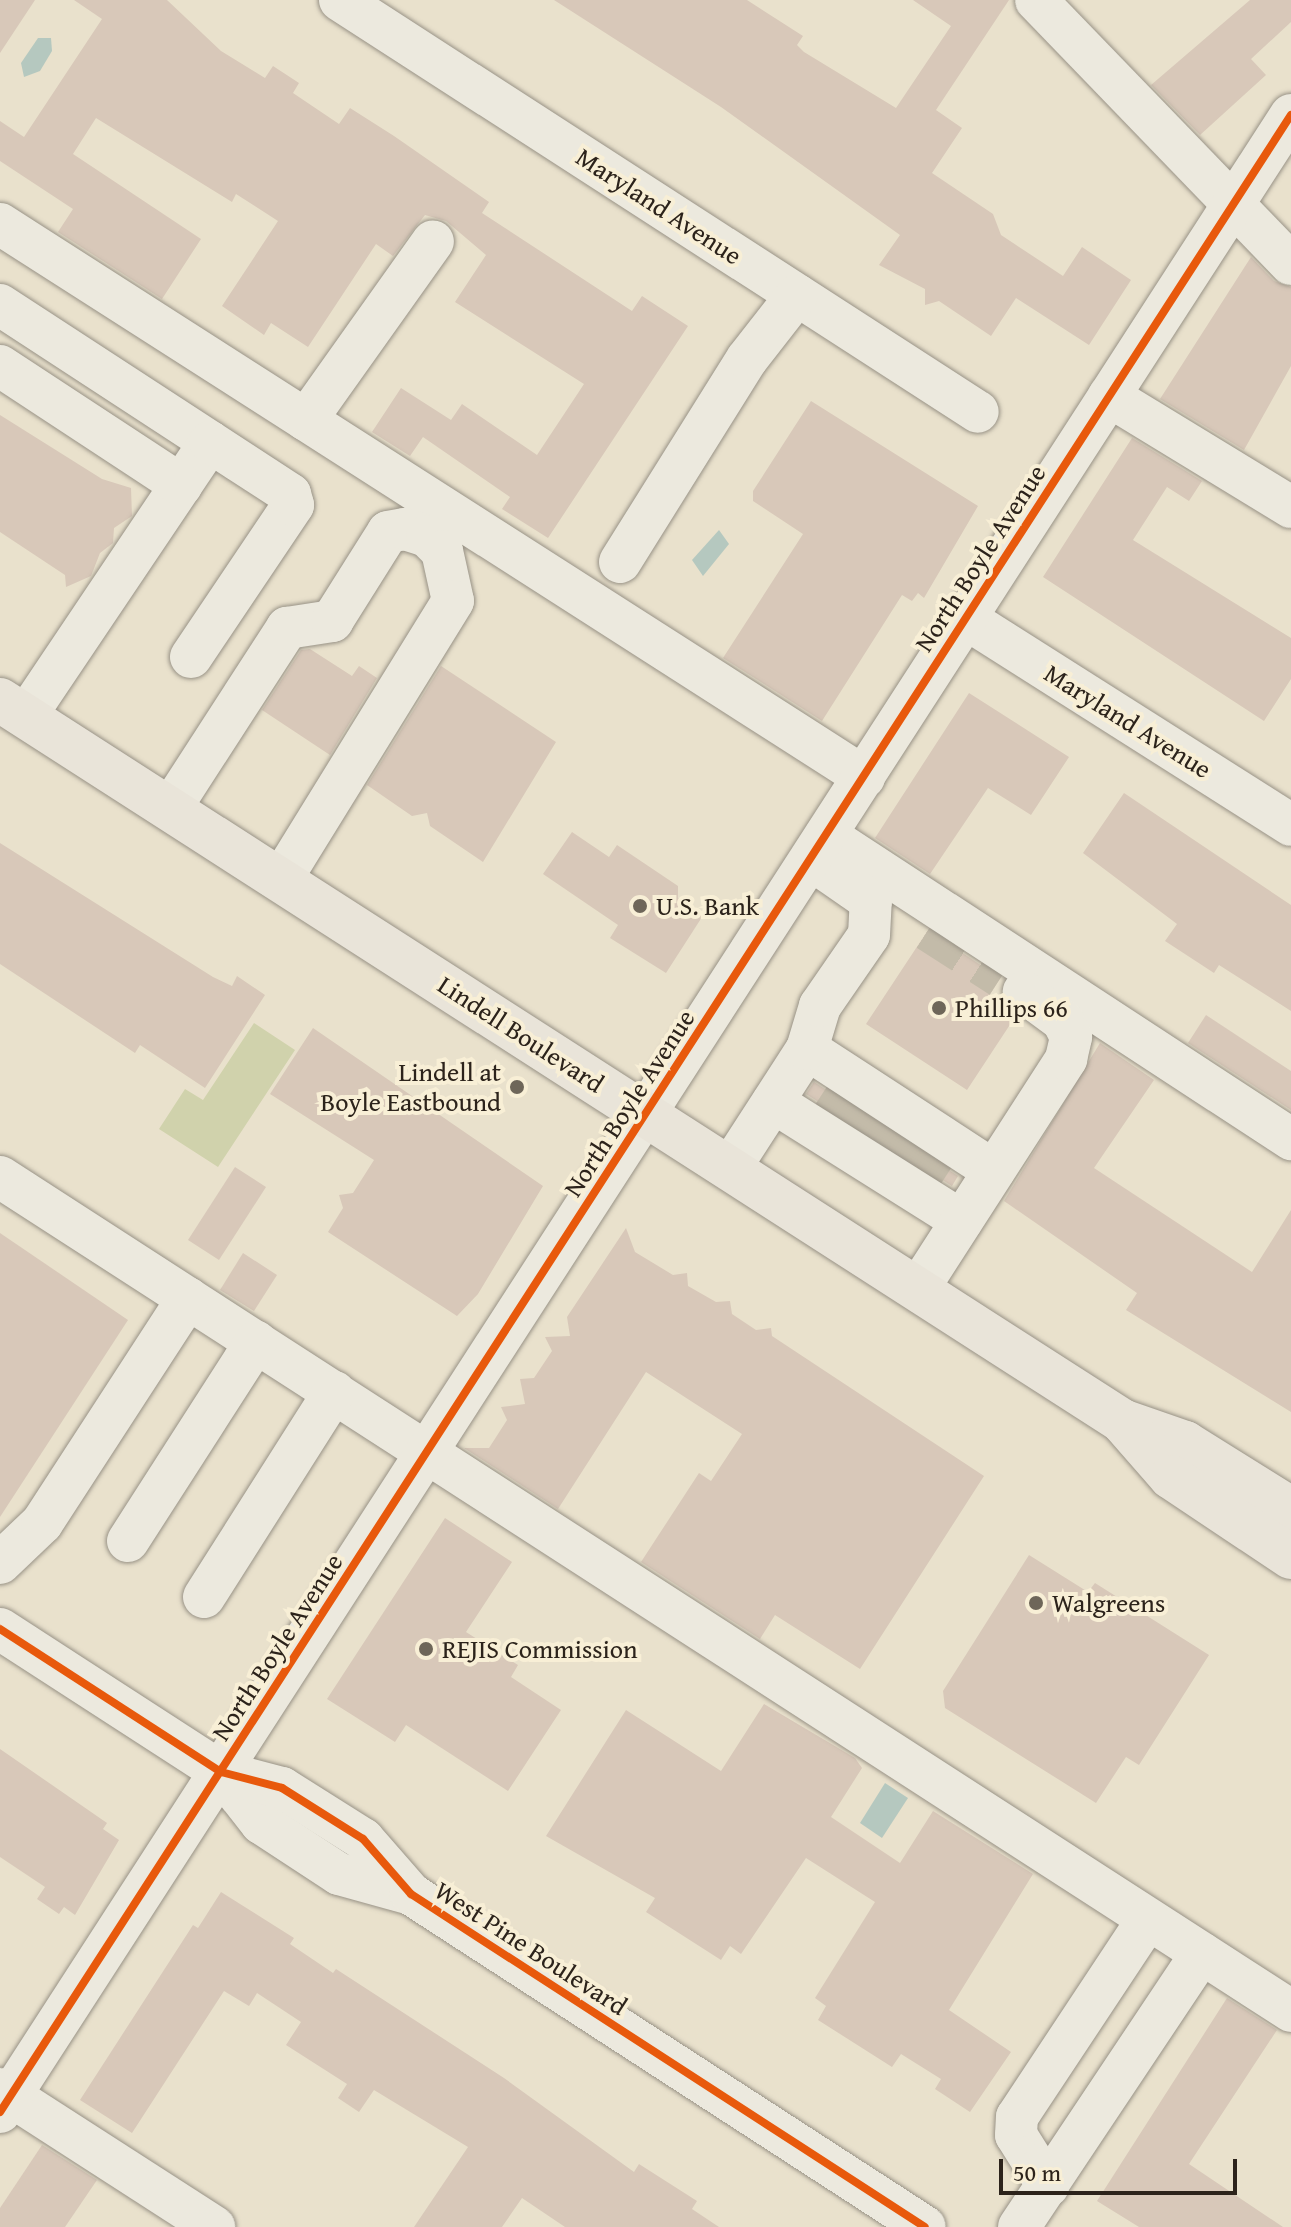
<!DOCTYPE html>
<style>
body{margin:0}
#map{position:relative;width:1291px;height:2227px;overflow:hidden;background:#e9e1cc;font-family:"Gentium Book Plus",serif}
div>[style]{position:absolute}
.green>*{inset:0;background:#d0d2ac}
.water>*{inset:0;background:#b5c8bf}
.building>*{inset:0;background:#d8c8b9}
.minor-tunnel>*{height:42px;margin-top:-21px;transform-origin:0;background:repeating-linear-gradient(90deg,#c3bba9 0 42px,transparent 0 63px)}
.roads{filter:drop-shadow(0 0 2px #989286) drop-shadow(0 0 2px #989286)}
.minor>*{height:42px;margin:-21px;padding:0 21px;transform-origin:21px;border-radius:21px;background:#ece9de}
.major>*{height:44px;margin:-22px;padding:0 22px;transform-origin:22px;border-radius:22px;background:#e9e4d9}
.cycleway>*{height:8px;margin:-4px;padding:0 4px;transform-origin:4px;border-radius:4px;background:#e8590c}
.dots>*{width:22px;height:22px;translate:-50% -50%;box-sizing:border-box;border:4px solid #f8efd6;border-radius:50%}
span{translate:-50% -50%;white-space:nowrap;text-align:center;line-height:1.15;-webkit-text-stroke:8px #f8efd6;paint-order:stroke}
.street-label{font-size:26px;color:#2c231b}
.poi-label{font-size:26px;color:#2c231b}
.left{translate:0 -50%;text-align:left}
.right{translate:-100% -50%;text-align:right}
.scale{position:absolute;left:999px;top:2159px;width:238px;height:36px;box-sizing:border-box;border:4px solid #2c231b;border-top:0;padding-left:10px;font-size:24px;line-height:28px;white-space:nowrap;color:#2c231b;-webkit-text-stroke:6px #f8efd6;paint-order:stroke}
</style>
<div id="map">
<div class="green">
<div style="clip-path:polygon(254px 1023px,295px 1050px,218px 1167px,159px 1129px,185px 1089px,203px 1100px)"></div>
</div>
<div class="water">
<div style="clip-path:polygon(38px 38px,51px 38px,52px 51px,40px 71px,24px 77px,21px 63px)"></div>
<div style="clip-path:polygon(719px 530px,729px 544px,703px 576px,692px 560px)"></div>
<div style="clip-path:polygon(885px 1783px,908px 1798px,882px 1838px,860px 1823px)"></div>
</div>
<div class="building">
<div style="clip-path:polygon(0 0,35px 0,0 53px)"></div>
<div style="clip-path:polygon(74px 0,167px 0,221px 51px,265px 78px,273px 66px,299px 83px,293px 93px,339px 124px,350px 108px,394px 136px,489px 202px,482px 213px,632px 311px,642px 296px,688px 326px,548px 538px,502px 509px,510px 497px,423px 437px,410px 456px,372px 432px,401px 388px,451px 420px,462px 404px,537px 455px,584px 384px,455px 302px,486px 255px,446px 221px,425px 215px,393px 256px,376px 244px,308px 347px,271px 323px,264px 335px,222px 306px,278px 221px,236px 194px,232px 202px,96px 118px,73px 154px,201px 239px,162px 299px,58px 232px,73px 209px,0 161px,0 121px,24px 137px,102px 19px)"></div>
<div style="clip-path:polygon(554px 0,747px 0,803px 36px,797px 45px,804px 52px,896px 108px,951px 26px,913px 0,1009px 0,936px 110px,962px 128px,932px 173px,993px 214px,1001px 235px,1063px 276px,1082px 247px,1131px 280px,1089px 345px,1016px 298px,991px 336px,939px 301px,925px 305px,925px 289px,879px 265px,900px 235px,721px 107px)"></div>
<div style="clip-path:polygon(1250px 0,1291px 0,1291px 22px,1251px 59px,1266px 75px,1200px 135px,1151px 85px)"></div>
<div style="clip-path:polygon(1251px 257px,1274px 281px,1291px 287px,1291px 366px,1244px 450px,1160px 399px)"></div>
<div style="clip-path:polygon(811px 401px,978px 506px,924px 598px,918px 593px,912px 601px,902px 595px,822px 721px,723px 658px,803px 534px,753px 501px,753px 491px)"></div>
<div style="clip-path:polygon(0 415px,102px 479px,131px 488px,132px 516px,114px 528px,113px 543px,100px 553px,91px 576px,66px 587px,65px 575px,0 532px)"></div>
<div style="clip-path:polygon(1132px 438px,1202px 481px,1189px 501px,1167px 487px,1133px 540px,1291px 638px,1291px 679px,1264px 721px,1043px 577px)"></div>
<div style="clip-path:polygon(310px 649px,352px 676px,359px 666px,377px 678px,330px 755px,262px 710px,301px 650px)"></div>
<div style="clip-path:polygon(441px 666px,556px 742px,483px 862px,430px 826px,427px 813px,412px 816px,367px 785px)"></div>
<div style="clip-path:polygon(969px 693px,1069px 757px,1031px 815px,988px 788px,930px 874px,875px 838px)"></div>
<div style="clip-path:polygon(1124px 793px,1291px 905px,1291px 1011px,1219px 965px,1214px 973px,1165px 941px,1177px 924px,1083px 853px)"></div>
<div style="clip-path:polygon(572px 832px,609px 857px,617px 845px,678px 886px,678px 898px,704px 914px,666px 973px,610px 938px,618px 925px,543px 874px)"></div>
<div style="clip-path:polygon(0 843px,213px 977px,232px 986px,237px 976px,265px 995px,205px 1088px,140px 1045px,135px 1053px,0 964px)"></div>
<div style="clip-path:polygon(928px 930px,1000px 978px,987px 999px,1015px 1017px,967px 1090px,866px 1024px)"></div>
<div style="clip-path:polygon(1206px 1015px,1291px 1071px,1291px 1110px,1188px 1043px)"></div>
<div style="clip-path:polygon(313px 1028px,543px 1186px,478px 1294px,457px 1316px,328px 1232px,343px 1208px,339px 1195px,353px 1193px,374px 1160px,270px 1094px)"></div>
<div style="clip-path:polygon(1100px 1043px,1154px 1080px,1094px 1168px,1252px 1272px,1291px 1210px,1291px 1412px,1126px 1310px,1137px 1293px,1004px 1201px)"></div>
<div style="clip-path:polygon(814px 1082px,958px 1176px,952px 1186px,806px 1094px)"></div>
<div style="clip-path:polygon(235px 1167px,266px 1187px,219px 1260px,188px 1240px)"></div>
<div style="clip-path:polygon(626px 1228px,635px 1252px,673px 1275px,687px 1273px,688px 1286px,716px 1302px,730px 1301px,732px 1314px,756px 1330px,771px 1328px,772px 1336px,984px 1476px,860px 1669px,775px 1615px,760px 1639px,641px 1562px,699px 1473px,711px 1481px,742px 1434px,646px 1372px,558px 1509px,464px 1448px,489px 1448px,507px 1420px,501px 1407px,525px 1404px,520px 1379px,534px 1378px,552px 1351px,545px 1337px,570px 1336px,567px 1317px)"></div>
<div style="clip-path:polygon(0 1233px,128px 1320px,0 1517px)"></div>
<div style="clip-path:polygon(243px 1253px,277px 1275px,254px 1311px,220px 1290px)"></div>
<div style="clip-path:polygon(445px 1518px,512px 1562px,466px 1632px,518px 1665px,511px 1677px,561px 1710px,508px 1791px,406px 1725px,395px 1742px,327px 1699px)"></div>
<div style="clip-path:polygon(1029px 1555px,1088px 1592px,1095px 1583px,1209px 1655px,1139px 1765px,1126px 1757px,1096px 1803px,945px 1708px,943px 1691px)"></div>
<div style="clip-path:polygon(764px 1704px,855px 1758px,862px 1768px,831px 1817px,900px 1863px,933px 1811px,1033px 1874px,949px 2010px,1011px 2052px,970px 2112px,935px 2089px,941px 2079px,901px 2054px,892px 2067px,818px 2020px,826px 2006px,815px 1998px,875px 1902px,806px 1858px,741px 1954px,730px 1946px,721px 1960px,646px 1912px,655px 1898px,546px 1836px,626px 1710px,721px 1771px)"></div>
<div style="clip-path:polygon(0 1749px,107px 1823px,103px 1829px,119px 1840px,75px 1915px,64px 1907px,59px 1914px,37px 1899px,45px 1887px,0 1857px)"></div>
<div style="clip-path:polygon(221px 1892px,294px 1938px,290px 1944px,333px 1973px,336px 1969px,504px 2078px,634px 2172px,639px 2164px,697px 2201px,692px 2209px,719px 2227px,565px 2227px,522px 2198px,502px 2227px,414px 2227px,468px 2147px,374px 2090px,359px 2112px,338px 2098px,347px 2084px,286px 2045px,301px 2022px,257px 1993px,249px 2006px,224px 1991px,132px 2133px,80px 2100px,193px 1925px,198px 1928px)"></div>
<div style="clip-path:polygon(1227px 1998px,1277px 2030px,1189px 2164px,1283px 2227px,1139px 2227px,1097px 2201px)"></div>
<div style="clip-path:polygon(42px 2145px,97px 2180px,65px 2227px,0 2227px,0 2208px)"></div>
</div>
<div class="minor-tunnel">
<div style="left:928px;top:930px;width:87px;rotate:32.8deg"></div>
<div style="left:829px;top:1122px;width:35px;rotate:-57deg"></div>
<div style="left:859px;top:1141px;width:35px;rotate:-57deg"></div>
<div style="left:888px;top:1160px;width:35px;rotate:-57deg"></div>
<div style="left:919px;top:1179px;width:35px;rotate:-57deg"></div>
</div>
<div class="roads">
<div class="minor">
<div style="left:340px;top:0;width:759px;rotate:32.85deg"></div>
<div style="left:1036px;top:0;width:367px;rotate:46deg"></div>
<div style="left:0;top:224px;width:1026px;rotate:32.62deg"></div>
<div style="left:0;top:305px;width:251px;rotate:33.1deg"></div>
<div style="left:210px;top:442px;width:330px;rotate:123.9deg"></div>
<div style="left:0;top:366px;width:217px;rotate:33.3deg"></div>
<div style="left:1109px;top:396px;width:213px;rotate:31.4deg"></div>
<div style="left:306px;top:420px;width:219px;rotate:-54.6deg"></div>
<div style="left:620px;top:562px;width:239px;rotate:-58deg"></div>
<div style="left:747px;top:359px;width:81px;rotate:-52deg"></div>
<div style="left:965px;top:618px;width:386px;rotate:32.4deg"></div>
<div style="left:191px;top:657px;width:183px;rotate:-56.1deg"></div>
<div style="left:293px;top:505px;width:11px;rotate:-105deg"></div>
<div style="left:290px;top:494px;width:95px;rotate:-147deg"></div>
<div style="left:170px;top:809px;width:216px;rotate:-57.1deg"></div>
<div style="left:287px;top:628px;width:46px;rotate:-8.8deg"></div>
<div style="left:332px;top:621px;width:105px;rotate:-57.8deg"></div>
<div style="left:388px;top:532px;width:17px;rotate:-10deg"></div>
<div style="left:405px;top:529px;width:23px;rotate:18deg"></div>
<div style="left:427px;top:536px;width:21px;rotate:45deg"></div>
<div style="left:442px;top:551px;width:51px;rotate:77.6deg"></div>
<div style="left:453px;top:601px;width:327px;rotate:121.7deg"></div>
<div style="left:826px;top:835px;width:556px;rotate:33.18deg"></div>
<div style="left:807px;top:1049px;width:223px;rotate:33.1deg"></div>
<div style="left:773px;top:1102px;width:223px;rotate:32.2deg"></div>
<div style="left:730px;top:1168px;width:142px;rotate:-57.1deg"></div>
<div style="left:807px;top:1049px;width:45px;rotate:-73.2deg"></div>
<div style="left:820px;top:1006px;width:86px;rotate:-55.4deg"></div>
<div style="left:869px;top:935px;width:34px;rotate:-87deg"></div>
<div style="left:871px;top:901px;width:72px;rotate:-145.2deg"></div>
<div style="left:0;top:1177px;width:1537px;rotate:32.86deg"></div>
<div style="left:918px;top:1289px;width:274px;rotate:-57.2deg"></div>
<div style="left:1066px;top:1059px;width:23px;rotate:-77deg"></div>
<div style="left:1071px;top:1037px;width:18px;rotate:-117deg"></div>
<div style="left:1063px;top:1021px;width:49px;rotate:-143.4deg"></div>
<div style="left:128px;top:1541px;width:237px;rotate:-57.3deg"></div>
<div style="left:0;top:1563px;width:58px;rotate:-43.6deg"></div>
<div style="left:42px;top:1523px;width:268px;rotate:-57deg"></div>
<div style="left:204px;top:1597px;width:243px;rotate:-57.6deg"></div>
<div style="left:0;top:1629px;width:263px;rotate:32.9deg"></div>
<div style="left:221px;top:1772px;width:65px;rotate:51.9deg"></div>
<div style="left:261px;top:1823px;width:93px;rotate:33.2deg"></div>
<div style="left:339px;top:1874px;width:75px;rotate:15.5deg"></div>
<div style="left:221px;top:1772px;width:63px;rotate:14.7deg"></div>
<div style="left:282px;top:1788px;width:96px;rotate:32.2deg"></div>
<div style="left:363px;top:1839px;width:73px;rotate:48.9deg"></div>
<div style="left:411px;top:1894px;width:612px;rotate:32.94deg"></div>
<div style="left:0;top:2089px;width:255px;rotate:32.8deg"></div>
<div style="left:0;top:2112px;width:2378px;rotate:-57.12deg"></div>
<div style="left:1048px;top:2186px;width:60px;rotate:-122.1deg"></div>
<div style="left:1016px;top:2135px;width:18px;rotate:-87deg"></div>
<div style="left:1017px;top:2117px;width:237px;rotate:-56.5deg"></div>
<div style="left:1019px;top:2227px;width:329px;rotate:-56.3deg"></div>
</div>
<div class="major">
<div style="left:0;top:700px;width:1334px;rotate:32.72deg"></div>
<div style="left:1122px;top:1421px;width:67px;rotate:19.2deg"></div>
<div style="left:1185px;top:1443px;width:125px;rotate:31.9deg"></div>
<div style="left:1122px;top:1421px;width:74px;rotate:48.8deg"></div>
<div style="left:1171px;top:1477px;width:144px;rotate:33.7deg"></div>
</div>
</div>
<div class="cycleway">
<div style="left:0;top:1629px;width:263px;rotate:32.9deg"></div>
<div style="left:221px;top:1772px;width:63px;rotate:14.7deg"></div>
<div style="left:282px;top:1788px;width:96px;rotate:32.2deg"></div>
<div style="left:363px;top:1839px;width:73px;rotate:48.9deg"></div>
<div style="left:411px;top:1894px;width:612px;rotate:32.94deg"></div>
<div style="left:0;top:2112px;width:2378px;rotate:-57.12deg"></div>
</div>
<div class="dots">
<div style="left:640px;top:906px;background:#6e6659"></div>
<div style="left:939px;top:1008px;background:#6e6659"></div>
<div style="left:517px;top:1087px;background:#6e6659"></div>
<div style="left:1036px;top:1603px;background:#6e6659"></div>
<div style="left:426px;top:1649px;background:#6e6659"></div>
</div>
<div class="street-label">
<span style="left:659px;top:206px;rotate:33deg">Maryland Avenue</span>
<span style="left:980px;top:558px;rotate:-57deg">North Boyle Avenue</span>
<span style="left:1128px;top:721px;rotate:32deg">Maryland Avenue</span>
<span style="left:521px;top:1034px;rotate:33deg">Lindell Boulevard</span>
<span style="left:629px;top:1103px;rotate:-57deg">North Boyle Avenue</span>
<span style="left:277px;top:1647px;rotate:-57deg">North Boyle Avenue</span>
<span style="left:531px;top:1948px;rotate:33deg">West Pine Boulevard</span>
</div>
<div class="poi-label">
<span class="left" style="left:656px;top:906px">U.S. Bank</span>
<span class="left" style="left:955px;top:1008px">Phillips 66</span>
<span class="right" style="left:501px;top:1087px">Lindell at<br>Boyle Eastbound</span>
<span class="left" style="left:1052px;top:1603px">Walgreens</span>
<span class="left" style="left:442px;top:1649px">REJIS Commission</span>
</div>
<div class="scale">50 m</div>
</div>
